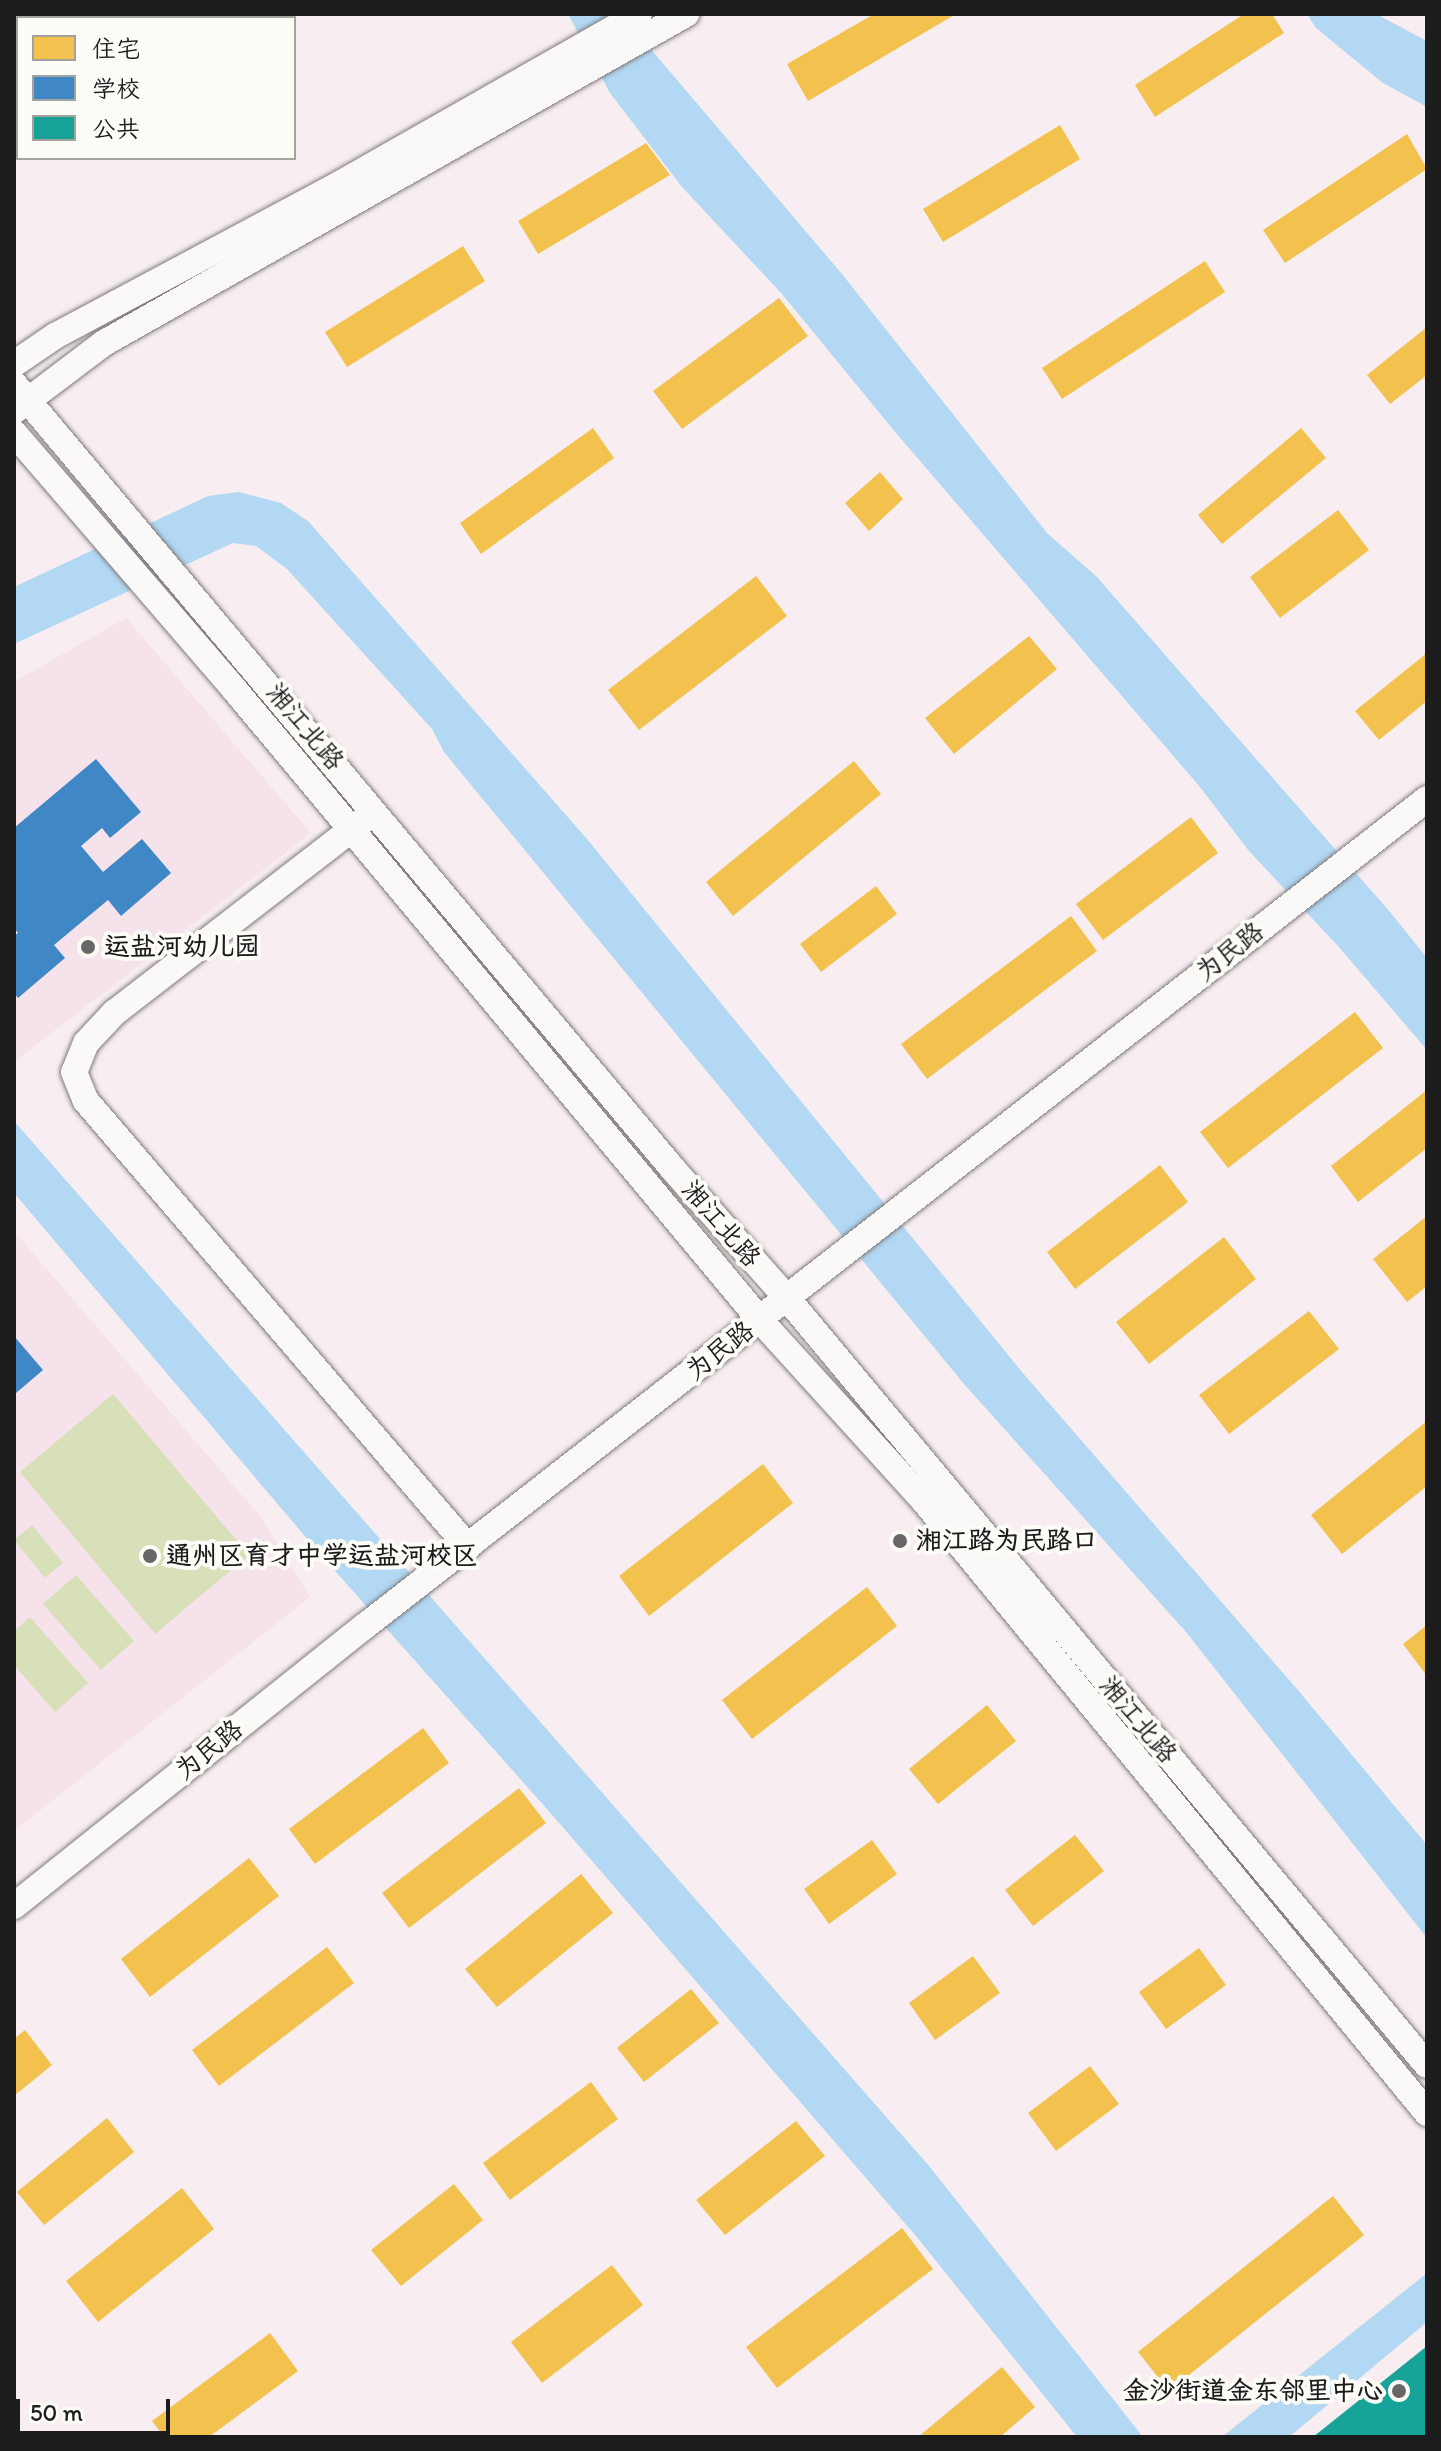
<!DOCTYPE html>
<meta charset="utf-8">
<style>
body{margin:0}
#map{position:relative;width:1441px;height:2451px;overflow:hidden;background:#f8eef2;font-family:Itim,"LXGW WenKai TC",sans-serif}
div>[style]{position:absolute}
.built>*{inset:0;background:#f5e2eb}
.green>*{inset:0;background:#d8e0b9}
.water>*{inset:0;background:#b3d8f4}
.homes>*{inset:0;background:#f2c14e}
.schools>*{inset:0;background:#3f88c5}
.public>*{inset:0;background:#17a398}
.roads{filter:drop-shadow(0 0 2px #7f7a7c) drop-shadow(0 0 2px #7f7a7c)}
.secondary>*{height:26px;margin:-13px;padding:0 13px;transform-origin:13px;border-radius:13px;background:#fbf9f8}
.dots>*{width:22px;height:22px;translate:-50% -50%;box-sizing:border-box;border:4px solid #fdfcf7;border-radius:50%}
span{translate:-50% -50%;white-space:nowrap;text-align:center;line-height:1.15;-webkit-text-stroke:8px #fdfcf7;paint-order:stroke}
.street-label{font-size:26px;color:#1c1c1c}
.poi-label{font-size:26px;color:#1c1c1c;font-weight:700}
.left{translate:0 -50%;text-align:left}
.right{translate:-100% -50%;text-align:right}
.frame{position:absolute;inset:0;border:16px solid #1c1c1c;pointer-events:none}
.legend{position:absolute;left:16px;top:16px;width:280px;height:144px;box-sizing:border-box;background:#fdfcf7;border:2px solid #a3a29f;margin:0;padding:10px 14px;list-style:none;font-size:24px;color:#1c1c1c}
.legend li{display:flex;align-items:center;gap:16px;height:40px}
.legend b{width:40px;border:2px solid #a3a29f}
.scale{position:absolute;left:16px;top:2399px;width:154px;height:36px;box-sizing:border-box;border:4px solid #1c1c1c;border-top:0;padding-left:10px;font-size:24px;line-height:28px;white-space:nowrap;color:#1c1c1c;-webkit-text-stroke:6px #fdfcf7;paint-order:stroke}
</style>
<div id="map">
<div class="built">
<div style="clip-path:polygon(126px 618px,311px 833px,14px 1062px,14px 682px)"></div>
<div style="clip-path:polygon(14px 1231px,260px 1516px,310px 1597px,14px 1831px)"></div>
</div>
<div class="green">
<div style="clip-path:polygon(113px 1394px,249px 1555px,155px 1634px,20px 1472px)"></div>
<div style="clip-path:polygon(32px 1525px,63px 1563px,45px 1578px,14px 1540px)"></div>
<div style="clip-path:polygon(76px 1575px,134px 1641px,101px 1670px,43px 1604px)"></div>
<div style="clip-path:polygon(30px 1617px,88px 1683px,55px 1712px,14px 1665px,14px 1631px)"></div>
</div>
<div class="water">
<div style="clip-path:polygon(568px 14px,621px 14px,842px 274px,1047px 533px,1097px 577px,1390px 912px,1427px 958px,1427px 1050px,1338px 946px,1249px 851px,1200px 787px,896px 433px,782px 294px,682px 187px,610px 93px)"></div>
<div style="clip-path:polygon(1307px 14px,1376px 14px,1427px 41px,1427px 107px,1383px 83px,1316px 28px)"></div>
<div style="clip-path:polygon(239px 492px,281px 503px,308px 521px,587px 839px,1022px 1372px,1297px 1689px,1427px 1845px,1427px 1938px,1186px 1632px,964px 1384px,444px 752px,432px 729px,287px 569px,256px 546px,233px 543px,14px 644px,14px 587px,208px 496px)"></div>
<div style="clip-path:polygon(14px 1121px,930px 2167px,1143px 2437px,1077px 2437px,916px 2236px,554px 1817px,320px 1554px,14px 1193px)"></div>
<div style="clip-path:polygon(1427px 2273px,1427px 2322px,1289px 2437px,1222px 2437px)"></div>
</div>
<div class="homes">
<div style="clip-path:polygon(874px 14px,956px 14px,808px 101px,787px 64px)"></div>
<div style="clip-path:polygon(1244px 14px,1272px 14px,1284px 33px,1155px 117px,1135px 85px)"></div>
<div style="clip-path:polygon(1060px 125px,1080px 159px,943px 242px,923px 209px)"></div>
<div style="clip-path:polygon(1407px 134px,1427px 169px,1285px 263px,1263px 230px)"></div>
<div style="clip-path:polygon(646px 143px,670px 175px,538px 254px,518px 221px)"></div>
<div style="clip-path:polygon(463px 246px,485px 281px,347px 367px,325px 332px)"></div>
<div style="clip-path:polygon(1205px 261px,1225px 292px,1062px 399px,1042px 368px)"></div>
<div style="clip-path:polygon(779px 298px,808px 336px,682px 429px,653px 391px)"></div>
<div style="clip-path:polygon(1427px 327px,1427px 375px,1390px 404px,1367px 375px)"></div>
<div style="clip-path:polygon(593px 428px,614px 458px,481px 554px,460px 523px)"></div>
<div style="clip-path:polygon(1301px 428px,1326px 458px,1222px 544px,1198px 515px)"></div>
<div style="clip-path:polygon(880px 472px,903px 499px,869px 531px,845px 503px)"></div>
<div style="clip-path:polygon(1338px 510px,1369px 550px,1280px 618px,1250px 577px)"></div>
<div style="clip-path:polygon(756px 576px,787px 616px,639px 730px,608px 690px)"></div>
<div style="clip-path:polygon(1029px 636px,1057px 669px,954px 754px,925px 718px)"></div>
<div style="clip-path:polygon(1427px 653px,1427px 701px,1379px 740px,1355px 711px)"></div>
<div style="clip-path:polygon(854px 761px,881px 794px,733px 916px,706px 882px)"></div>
<div style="clip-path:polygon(1191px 817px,1218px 853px,1103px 940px,1076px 904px)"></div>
<div style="clip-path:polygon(876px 886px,897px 914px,821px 972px,800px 944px)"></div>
<div style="clip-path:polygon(1071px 916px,1097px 951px,927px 1079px,901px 1044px)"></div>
<div style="clip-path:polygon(1355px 1012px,1383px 1048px,1228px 1168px,1200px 1132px)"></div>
<div style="clip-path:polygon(1427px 1090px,1427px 1148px,1358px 1202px,1331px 1166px)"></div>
<div style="clip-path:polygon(1160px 1165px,1188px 1202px,1075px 1289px,1047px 1252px)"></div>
<div style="clip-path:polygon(1427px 1216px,1427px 1286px,1407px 1302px,1373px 1259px)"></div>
<div style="clip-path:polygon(1224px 1237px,1256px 1279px,1149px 1364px,1116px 1322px)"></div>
<div style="clip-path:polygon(1309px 1311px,1339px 1349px,1229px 1434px,1199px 1395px)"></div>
<div style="clip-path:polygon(1427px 1421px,1427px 1486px,1342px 1554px,1311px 1515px)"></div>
<div style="clip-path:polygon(763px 1464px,793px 1503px,649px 1616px,619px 1576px)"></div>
<div style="clip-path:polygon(867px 1587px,897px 1626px,752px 1739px,722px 1700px)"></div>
<div style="clip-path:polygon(1427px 1625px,1427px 1676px,1403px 1644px)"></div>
<div style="clip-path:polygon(987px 1705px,1016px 1741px,938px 1804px,909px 1769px)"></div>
<div style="clip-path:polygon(423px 1728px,449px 1763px,315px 1864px,289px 1829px)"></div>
<div style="clip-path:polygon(519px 1788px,546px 1823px,409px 1928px,382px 1893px)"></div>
<div style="clip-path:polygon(1075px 1835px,1104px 1871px,1033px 1926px,1005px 1890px)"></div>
<div style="clip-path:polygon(872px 1840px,897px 1874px,829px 1924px,804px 1889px)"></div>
<div style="clip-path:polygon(249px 1858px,279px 1896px,150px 1997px,121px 1959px)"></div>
<div style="clip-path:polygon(581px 1874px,613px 1913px,497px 2007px,465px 1969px)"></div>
<div style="clip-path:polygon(327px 1947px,354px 1983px,219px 2086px,192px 2050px)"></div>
<div style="clip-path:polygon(1199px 1948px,1226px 1985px,1166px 2029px,1139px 1992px)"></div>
<div style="clip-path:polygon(973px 1956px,1000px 1993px,935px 2040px,909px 2003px)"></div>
<div style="clip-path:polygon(691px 1989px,719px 2023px,644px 2082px,617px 2048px)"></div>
<div style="clip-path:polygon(25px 2030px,52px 2065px,14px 2096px,14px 2039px)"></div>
<div style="clip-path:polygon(1090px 2066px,1119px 2104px,1056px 2151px,1028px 2113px)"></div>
<div style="clip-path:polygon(591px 2082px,618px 2119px,510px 2200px,483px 2163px)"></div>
<div style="clip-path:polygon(107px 2118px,134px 2152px,44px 2225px,17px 2192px)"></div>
<div style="clip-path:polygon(796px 2121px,825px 2156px,725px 2235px,696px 2200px)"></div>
<div style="clip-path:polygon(454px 2184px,483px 2220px,401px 2286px,371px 2250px)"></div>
<div style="clip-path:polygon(182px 2188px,214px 2229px,98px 2322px,66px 2281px)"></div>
<div style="clip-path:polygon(1333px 2196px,1364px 2235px,1169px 2391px,1138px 2352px)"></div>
<div style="clip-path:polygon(902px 2228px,933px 2269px,777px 2388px,746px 2347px)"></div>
<div style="clip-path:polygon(612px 2265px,643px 2305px,542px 2383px,511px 2342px)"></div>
<div style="clip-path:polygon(270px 2333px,298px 2371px,209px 2437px,164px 2437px,152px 2421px)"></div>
<div style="clip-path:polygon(1002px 2367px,1035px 2407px,1000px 2437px,918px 2437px)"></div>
</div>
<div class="schools">
<div style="clip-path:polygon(96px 759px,141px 812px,110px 838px,102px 828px,81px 846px,103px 872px,142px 839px,171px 873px,121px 916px,108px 900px,54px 945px,65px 958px,18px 998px,14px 993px,14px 936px,18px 933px,14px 928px,14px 828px)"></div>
<div style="clip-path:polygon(14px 1336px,43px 1370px,16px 1393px,14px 1391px)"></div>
</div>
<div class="public">
<div style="clip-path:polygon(1427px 2346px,1427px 2437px,1313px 2437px)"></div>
</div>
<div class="roads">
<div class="secondary">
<div style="left:14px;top:364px;width:50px;rotate:-34.3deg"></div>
<div style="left:55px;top:336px;width:321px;rotate:-28.1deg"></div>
<div style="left:338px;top:185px;width:346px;rotate:-29.6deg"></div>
<div style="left:14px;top:384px;width:1024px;rotate:49.99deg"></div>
<div style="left:672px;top:1168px;width:172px;rotate:48.5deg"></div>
<div style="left:786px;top:1297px;width:1000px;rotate:50.15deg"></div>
<div style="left:14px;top:411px;width:113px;rotate:-37.1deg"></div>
<div style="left:104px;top:343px;width:669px;rotate:-29.48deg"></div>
<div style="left:14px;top:433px;width:339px;rotate:49.3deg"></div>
<div style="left:235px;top:690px;width:820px;rotate:50.19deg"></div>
<div style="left:760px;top:1320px;width:246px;rotate:47.8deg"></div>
<div style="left:925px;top:1502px;width:791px;rotate:50.59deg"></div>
<div style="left:365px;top:819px;width:316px;rotate:142.3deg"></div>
<div style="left:115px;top:1012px;width:42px;rotate:133.1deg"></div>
<div style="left:86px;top:1043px;width:31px;rotate:112deg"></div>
<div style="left:74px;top:1072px;width:31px;rotate:68deg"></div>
<div style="left:86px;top:1101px;width:587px;rotate:49.42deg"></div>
<div style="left:14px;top:1906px;width:449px;rotate:-38.6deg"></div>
<div style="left:365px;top:1626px;width:1346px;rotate:-37.91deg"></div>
</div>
</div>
<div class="dots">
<div style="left:88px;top:947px;background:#696667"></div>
<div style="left:900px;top:1541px;background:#696667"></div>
<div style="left:150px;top:1556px;background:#696667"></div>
<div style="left:1399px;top:2391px;background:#696667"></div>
</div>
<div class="street-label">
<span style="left:305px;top:727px;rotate:50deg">湘江北路</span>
<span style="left:1230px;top:952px;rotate:-38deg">为民路</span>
<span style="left:721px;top:1224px;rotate:49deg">湘江北路</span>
<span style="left:720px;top:1351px;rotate:-38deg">为民路</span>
<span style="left:1138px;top:1720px;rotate:50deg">湘江北路</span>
<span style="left:209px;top:1750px;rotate:-39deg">为民路</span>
</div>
<div class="poi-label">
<span class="left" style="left:104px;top:947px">运盐河幼儿园</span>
<span class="left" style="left:916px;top:1541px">湘江路为民路口</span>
<span class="left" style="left:166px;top:1556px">通州区育才中学运盐河校区</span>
<span class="right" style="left:1383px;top:2391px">金沙街道金东邻里中心</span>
</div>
<div class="frame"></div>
<ul class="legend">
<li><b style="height:22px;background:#f2c14e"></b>住宅</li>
<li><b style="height:22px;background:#3f88c5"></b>学校</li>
<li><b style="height:22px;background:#17a398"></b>公共</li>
</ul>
<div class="scale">50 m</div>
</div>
